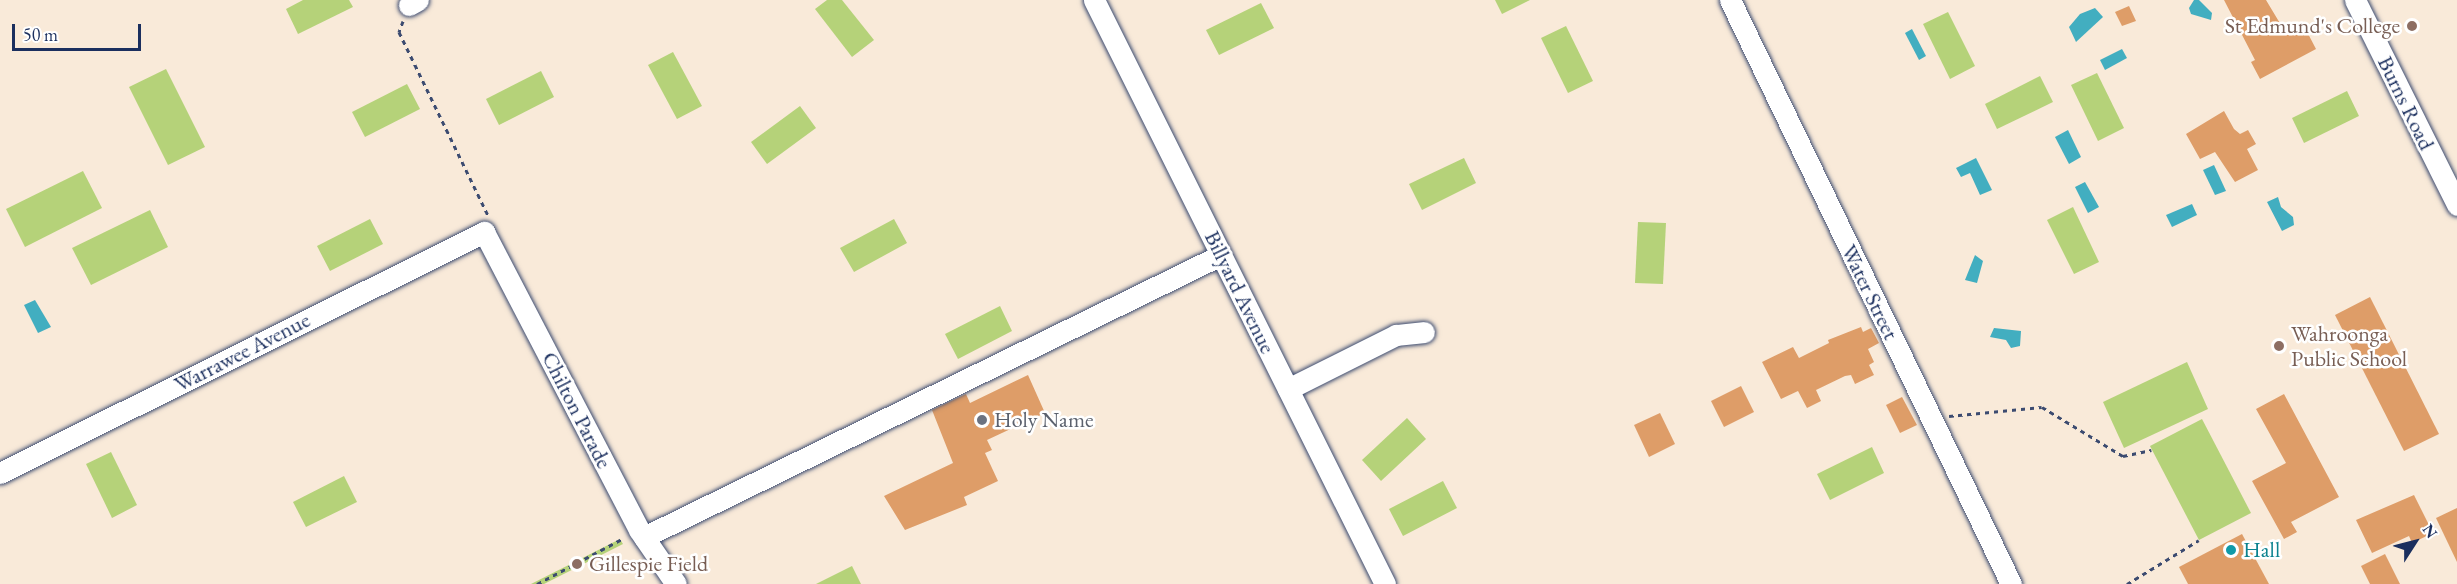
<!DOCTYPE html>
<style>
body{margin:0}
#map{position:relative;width:2457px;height:584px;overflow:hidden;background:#f9ead9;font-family:"EB Garamond",serif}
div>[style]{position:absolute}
.green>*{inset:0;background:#b5d279}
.water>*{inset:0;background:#42aec0}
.building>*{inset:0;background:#de9d68}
.path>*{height:3px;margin-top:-1.5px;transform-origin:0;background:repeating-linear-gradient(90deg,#3c4b70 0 4.5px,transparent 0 9px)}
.roads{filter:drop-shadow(0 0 2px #3c4b70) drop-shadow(0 0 2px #3c4b70)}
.minor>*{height:21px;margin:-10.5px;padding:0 10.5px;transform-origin:10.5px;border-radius:10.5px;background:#fff}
.dots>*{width:16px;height:16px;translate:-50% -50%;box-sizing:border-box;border:3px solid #fff;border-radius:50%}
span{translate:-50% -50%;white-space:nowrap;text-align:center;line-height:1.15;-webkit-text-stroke:5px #fff;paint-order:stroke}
.education-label{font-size:22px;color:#785e54}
.right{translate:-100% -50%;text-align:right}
.left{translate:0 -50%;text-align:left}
.street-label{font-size:22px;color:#1b2f5e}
.worship-label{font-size:22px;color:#5b616d}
.culture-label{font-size:22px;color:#0d838f}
.north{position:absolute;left:2385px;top:512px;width:60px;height:60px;-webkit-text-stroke:4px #fff;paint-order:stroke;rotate:54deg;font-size:16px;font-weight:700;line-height:24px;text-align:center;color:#1b2f5e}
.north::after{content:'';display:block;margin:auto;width:21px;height:27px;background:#1b2f5e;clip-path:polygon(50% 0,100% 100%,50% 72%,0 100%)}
.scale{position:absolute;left:12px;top:24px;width:129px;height:27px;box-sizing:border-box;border:3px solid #1b2f5e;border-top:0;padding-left:8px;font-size:18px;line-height:21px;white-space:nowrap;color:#1b2f5e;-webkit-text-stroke:4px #fff;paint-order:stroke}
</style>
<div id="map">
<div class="green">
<div style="clip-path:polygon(303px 0,349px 0,353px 7px,298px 34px,286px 9px)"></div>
<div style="clip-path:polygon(827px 0,842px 0,874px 40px,852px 57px,815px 9px)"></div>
<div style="clip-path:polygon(1495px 0,1530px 0,1502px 14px)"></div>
<div style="clip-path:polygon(1261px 3px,1274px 28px,1219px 55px,1206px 30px)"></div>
<div style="clip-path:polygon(1948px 12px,1975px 66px,1950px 79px,1923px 24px)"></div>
<div style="clip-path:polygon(1566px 26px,1593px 81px,1568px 93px,1541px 38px)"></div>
<div style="clip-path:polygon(673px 52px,702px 106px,677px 119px,648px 65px)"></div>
<div style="clip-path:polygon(166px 69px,205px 147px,168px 165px,129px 87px)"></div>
<div style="clip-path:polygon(541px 71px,554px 97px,499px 125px,486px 99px)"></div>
<div style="clip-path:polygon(2097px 73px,2124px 128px,2098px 141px,2071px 85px)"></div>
<div style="clip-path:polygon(2040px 76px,2053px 102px,1997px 129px,1985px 104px)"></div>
<div style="clip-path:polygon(407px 84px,420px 109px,365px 137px,352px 112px)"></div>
<div style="clip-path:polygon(2347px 91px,2359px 116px,2304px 143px,2292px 118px)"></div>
<div style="clip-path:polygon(800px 106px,816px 128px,767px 164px,751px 142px)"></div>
<div style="clip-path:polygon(1464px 158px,1476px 183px,1422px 210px,1409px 184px)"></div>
<div style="clip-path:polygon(83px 171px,102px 208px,25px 247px,6px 209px)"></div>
<div style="clip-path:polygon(2073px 207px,2099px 262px,2074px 274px,2047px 220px)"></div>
<div style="clip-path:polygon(150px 210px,168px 247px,91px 285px,72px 248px)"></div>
<div style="clip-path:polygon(370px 219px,383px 244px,330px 271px,317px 246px)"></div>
<div style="clip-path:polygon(894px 219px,907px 243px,854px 272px,840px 248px)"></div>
<div style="clip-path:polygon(1638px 222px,1666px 223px,1663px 284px,1635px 283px)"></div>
<div style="clip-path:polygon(1000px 306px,1012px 331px,958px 359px,945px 334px)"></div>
<div style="clip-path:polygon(2187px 362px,2208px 409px,2124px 448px,2103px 402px)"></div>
<div style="clip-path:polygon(1407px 418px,1426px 439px,1381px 481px,1362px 460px)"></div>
<div style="clip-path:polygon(2202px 419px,2251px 513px,2199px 540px,2150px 446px)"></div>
<div style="clip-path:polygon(1872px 447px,1884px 473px,1830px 500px,1817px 474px)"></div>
<div style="clip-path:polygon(111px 452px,137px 505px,112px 518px,86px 464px)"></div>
<div style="clip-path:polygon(344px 476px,357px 502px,306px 527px,293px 502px)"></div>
<div style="clip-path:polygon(1443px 481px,1457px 508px,1403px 536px,1389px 509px)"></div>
<div style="clip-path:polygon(620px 539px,623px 544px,544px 584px,531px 584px)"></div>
<div style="clip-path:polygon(852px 566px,861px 584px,816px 584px)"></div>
</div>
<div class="water">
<div style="clip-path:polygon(2194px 0,2199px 0,2212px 13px,2211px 20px,2191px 14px,2189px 8px)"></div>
<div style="clip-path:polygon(2095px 8px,2103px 17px,2076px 42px,2069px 27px,2080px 14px)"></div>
<div style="clip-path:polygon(1912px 29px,1926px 56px,1919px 60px,1905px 33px)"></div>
<div style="clip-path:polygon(2122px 49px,2127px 58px,2105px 70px,2100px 60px)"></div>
<div style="clip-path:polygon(2068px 130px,2081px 157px,2069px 164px,2055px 137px)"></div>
<div style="clip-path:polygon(1976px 158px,1992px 190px,1980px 195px,1970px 173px,1961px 177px,1956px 168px)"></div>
<div style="clip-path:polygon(2214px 165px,2226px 191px,2215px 195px,2203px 170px)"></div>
<div style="clip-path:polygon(2085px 182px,2099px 207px,2088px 213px,2075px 187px)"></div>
<div style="clip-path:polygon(2278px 197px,2281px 207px,2293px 217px,2294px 225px,2282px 231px,2267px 202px)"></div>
<div style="clip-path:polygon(2192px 204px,2197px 215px,2172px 227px,2166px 215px)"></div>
<div style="clip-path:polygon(1975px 255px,1983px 261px,1977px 283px,1965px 280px)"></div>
<div style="clip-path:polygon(35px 300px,51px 327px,38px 333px,24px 305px)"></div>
<div style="clip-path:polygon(1994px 328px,2021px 331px,2020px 346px,2011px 348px,2006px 340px,1990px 337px)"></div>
</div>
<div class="building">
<div style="clip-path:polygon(2224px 0,2266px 0,2287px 35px,2304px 26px,2316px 49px,2260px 79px,2251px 62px,2255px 60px)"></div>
<div style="clip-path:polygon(2129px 6px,2136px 21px,2122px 26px,2115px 12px)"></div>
<div style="clip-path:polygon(2224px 111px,2234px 129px,2240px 134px,2248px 130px,2256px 144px,2247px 149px,2258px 170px,2235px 182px,2215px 152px,2200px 159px,2186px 134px)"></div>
<div style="clip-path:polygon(2370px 297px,2439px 434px,2404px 451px,2335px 315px)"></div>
<div style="clip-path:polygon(1861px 327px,1863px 332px,1871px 328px,1879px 343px,1868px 349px,1874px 362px,1869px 365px,1874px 375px,1855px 384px,1851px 375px,1845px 376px,1816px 390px,1821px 401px,1807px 408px,1798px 391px,1781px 399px,1762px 362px,1793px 347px,1799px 358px,1829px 343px,1828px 340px)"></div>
<div style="clip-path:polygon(1028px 375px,1045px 413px,987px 440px,992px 450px,985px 453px,998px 481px,964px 497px,967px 505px,905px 530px,884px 496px,953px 463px,932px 410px,966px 394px,970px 403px)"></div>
<div style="clip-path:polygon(1741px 386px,1754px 412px,1724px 427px,1711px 401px)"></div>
<div style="clip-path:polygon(2284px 394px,2339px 497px,2291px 522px,2297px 532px,2284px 539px,2252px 481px,2286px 463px,2256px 409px)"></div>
<div style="clip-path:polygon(1902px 397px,1917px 425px,1900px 433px,1886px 405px)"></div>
<div style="clip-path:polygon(1660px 413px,1675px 444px,1649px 457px,1634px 425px)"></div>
<div style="clip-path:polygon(2414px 495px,2433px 533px,2412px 543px,2409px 536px,2372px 553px,2356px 520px)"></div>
<div style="clip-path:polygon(2457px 508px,2457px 562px,2436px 518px)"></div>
<div style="clip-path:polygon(2242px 534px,2269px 584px,2188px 584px,2179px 567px)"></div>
<div style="clip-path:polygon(2385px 554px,2400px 584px,2370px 584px,2361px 566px)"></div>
</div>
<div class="path">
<div style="left:403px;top:21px;width:12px;rotate:110deg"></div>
<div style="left:399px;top:32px;width:203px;rotate:64.1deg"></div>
<div style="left:1949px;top:416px;width:93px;rotate:-5.5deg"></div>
<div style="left:2042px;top:407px;width:95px;rotate:31.2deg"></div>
<div style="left:2123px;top:456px;width:29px;rotate:-12deg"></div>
<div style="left:537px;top:584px;width:98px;rotate:-27.9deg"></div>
<div style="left:2127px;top:584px;width:84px;rotate:-31.4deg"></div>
</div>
<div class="roads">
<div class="minor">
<div style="left:1094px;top:0;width:652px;rotate:63.51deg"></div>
<div style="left:1730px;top:0;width:648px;rotate:64.3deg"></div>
<div style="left:2355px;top:0;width:229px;rotate:63.5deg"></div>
<div style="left:409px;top:5px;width:10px;rotate:-29deg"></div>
<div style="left:1288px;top:389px;width:121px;rotate:-26.6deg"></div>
<div style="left:1396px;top:335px;width:28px;rotate:-6deg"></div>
<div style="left:0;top:473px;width:541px;rotate:-26.47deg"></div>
<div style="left:484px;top:232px;width:336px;rotate:62.5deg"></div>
<div style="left:639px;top:530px;width:65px;rotate:55.6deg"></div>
<div style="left:644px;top:537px;width:642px;rotate:-26.05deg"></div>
</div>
</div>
<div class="dots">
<div style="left:2412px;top:26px;background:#8d6e63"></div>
<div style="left:2279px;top:346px;background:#8d6e63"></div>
<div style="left:982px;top:420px;background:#6b7280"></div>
<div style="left:2231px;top:550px;background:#0f9aa8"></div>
<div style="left:577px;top:564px;background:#8d6e63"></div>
</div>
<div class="education-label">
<span class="right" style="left:2400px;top:26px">St Edmund's College</span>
<span class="left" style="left:2291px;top:346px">Wahroonga<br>Public School</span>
<span class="left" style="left:589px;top:564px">Gillespie Field</span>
</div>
<div class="street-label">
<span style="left:2406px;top:103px;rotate:64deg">Burns Road</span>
<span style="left:1240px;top:292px;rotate:64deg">Billyard Avenue</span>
<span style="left:1870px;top:292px;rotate:64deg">Water Street</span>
<span style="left:242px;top:352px;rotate:-27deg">Warrawee Avenue</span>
<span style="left:577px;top:410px;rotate:63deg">Chilton Parade</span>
</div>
<div class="worship-label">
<span class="left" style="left:994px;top:420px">Holy Name</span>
</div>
<div class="culture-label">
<span class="left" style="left:2243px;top:550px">Hall</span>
</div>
<div class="north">N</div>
<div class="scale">50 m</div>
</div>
